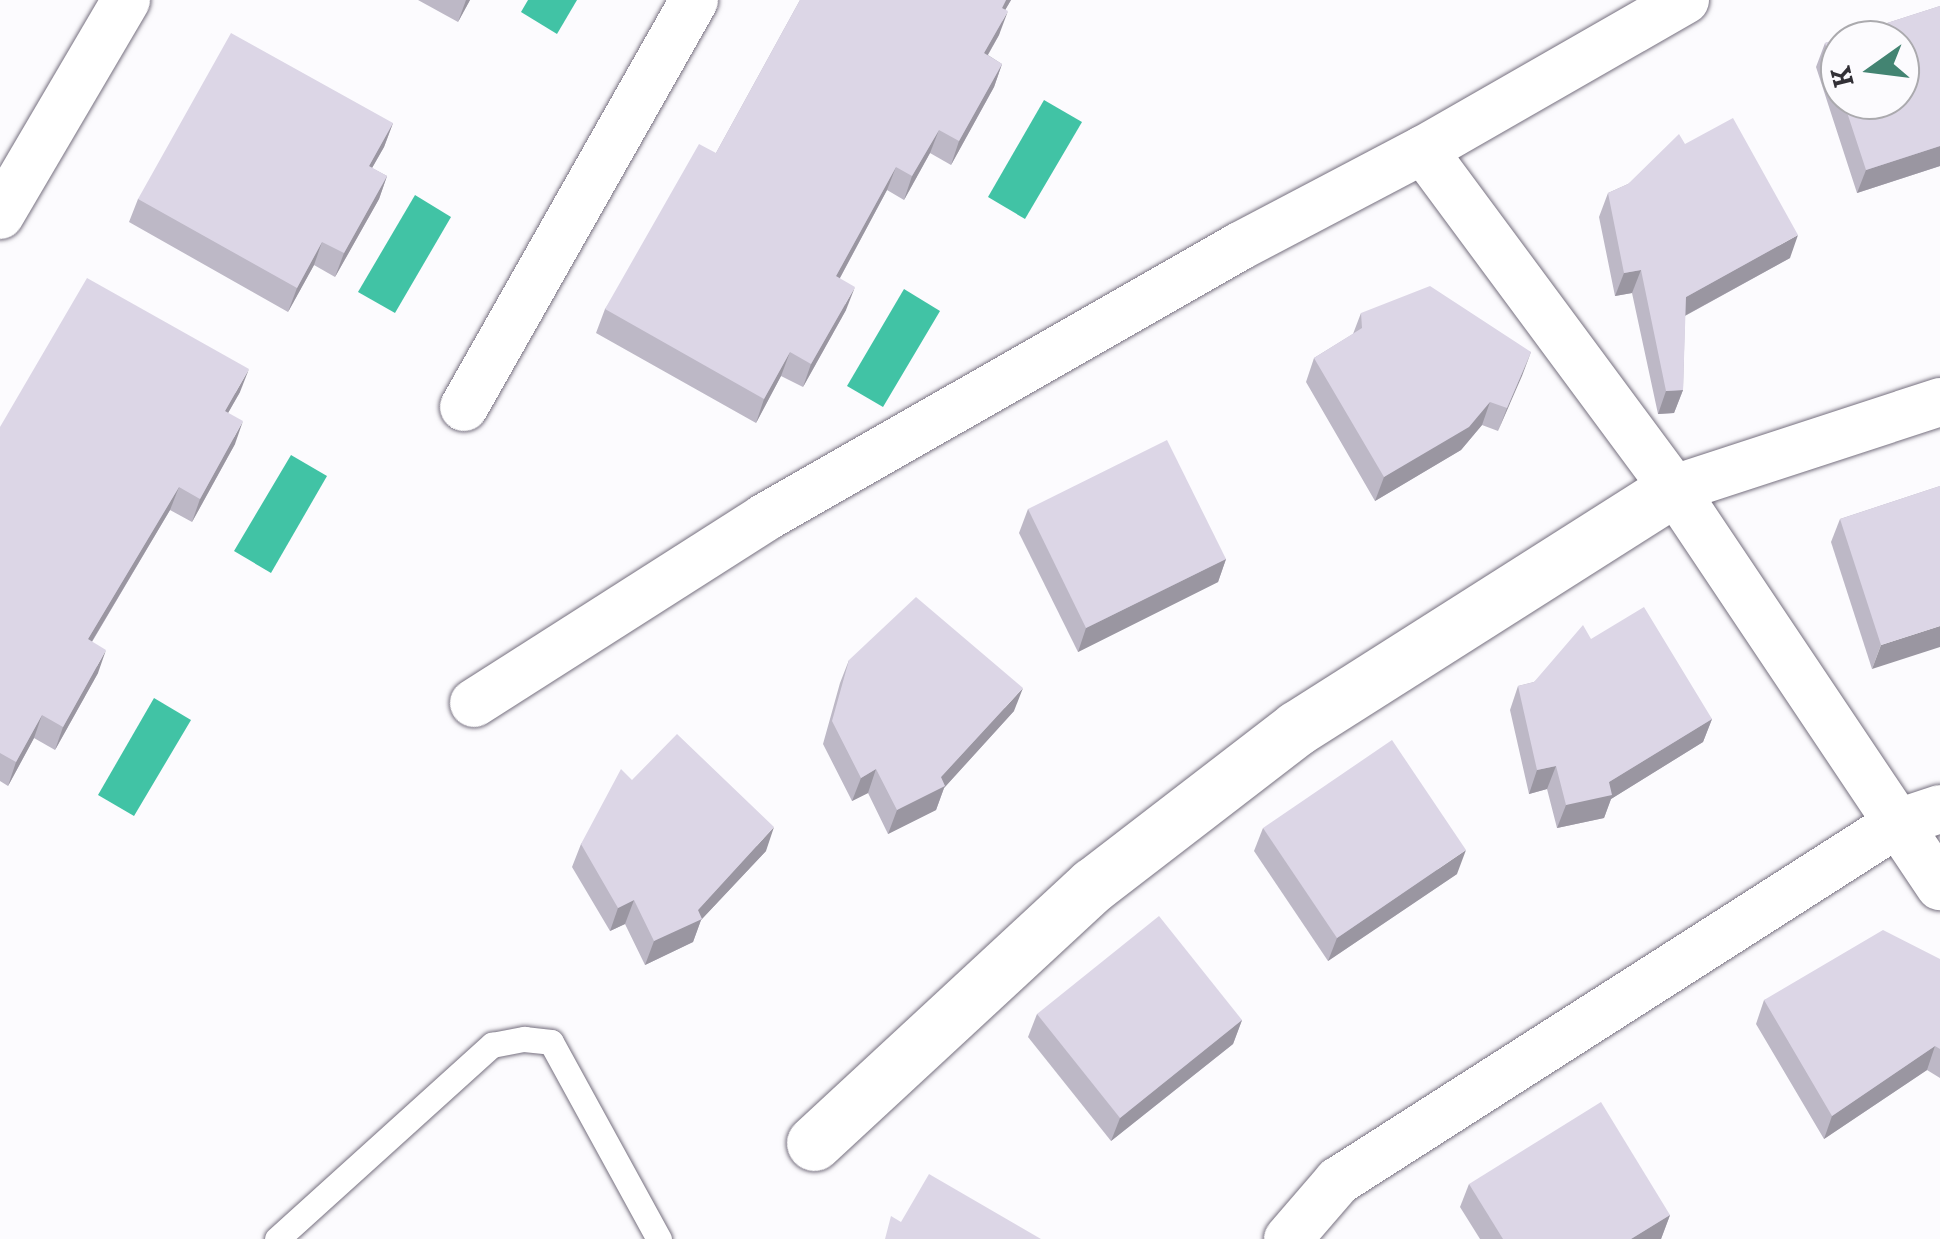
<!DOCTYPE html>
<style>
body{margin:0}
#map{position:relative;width:1940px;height:1239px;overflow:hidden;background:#fcfbfe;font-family:Bitter,serif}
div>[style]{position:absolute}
.water>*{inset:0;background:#41c3a5}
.roads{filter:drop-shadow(0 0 2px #76707f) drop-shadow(0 0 2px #76707f)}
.service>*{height:25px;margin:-12.5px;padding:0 12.5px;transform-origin:12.5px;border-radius:12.5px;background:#fff}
.minor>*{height:48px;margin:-24px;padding:0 24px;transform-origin:24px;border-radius:24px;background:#fff}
.tertiary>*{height:55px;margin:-27.5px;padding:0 27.5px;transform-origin:27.5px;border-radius:27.5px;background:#fff}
.wall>*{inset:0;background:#bdb8c6}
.shaded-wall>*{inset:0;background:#9a96a1}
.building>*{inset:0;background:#dcd6e6}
span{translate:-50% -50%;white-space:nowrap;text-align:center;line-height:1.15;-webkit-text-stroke:8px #fcfbfe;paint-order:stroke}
.north{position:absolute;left:1820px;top:20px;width:100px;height:100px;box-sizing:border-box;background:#fcfbfe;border:2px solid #abaaae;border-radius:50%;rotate:256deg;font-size:28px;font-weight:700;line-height:40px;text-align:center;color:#323036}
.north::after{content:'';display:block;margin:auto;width:35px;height:45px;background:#438472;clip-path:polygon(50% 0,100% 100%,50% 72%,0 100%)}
</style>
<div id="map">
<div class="water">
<div style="clip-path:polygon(528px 0,577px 0,557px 34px,521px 12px)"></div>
<div style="clip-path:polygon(1044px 100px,1082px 122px,1025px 219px,988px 197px)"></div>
<div style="clip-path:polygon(415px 195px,451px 217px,395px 313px,358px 292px)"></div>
<div style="clip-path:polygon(904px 289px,940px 311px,883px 407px,847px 386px)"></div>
<div style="clip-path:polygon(291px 455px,327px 476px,271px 573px,234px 551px)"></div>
<div style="clip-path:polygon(154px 698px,191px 720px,134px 816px,98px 795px)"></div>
</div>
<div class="roads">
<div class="service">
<div style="left:277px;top:1239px;width:290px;rotate:-42.1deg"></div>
<div style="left:492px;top:1045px;width:33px;rotate:-11deg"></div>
<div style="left:524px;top:1039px;width:27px;rotate:6deg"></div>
<div style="left:551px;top:1042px;width:225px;rotate:61.3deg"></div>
</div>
<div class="minor">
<div style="left:1685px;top:0;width:302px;rotate:150.2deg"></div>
<div style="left:1423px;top:150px;width:422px;rotate:53.5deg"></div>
<div style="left:1674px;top:489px;width:280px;rotate:-18.1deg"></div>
<div style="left:0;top:215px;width:249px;rotate:-59.6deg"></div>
<div style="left:464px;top:407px;width:467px;rotate:-60.5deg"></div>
<div style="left:1674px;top:489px;width:478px;rotate:56.2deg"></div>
<div style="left:474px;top:703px;width:344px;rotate:-32.5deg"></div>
<div style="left:764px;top:518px;width:548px;rotate:-29.74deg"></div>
<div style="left:1240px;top:246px;width:207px;rotate:-27.7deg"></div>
<div style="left:1288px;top:1239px;width:77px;rotate:-49.2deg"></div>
<div style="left:1338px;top:1181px;width:665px;rotate:-32.59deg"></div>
<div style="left:1898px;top:823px;width:44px;rotate:-18.4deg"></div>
</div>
<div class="tertiary">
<div style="left:814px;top:1143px;width:380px;rotate:-42.8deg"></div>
<div style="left:1093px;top:885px;width:257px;rotate:-37.6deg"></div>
<div style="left:1297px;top:728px;width:446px;rotate:-32.4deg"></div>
</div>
</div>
<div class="wall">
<div style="clip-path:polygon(418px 0,470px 0,458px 22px)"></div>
<div style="clip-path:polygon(800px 0,1011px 0,1005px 10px,999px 35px,988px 55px,1002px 64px,994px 87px,951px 165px,930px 153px,904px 200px,887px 190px,840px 278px,846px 310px,803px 387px,781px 376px,756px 423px,596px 333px,605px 309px,716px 153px)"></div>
<div style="clip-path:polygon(evenodd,1940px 6px,1940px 166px,1857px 193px,1816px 67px,1825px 43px,1940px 6px,1840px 40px,1900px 100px,1840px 100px,1840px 40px)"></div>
<div style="clip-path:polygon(393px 123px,384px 147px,372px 168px,387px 176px,379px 199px,335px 277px,314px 265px,288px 312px,129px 222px,138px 199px)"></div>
<div style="clip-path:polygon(1685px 144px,1790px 258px,1685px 316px,1683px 390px,1674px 413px,1658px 414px,1632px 293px,1615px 296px,1599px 217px,1608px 193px,1628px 184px)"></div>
<div style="clip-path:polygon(1361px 313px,1531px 352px,1498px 431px,1482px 425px,1461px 450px,1375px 501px,1306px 382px,1314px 358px,1353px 334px)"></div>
<div style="clip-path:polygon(240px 392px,228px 413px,235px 444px,192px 522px,170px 510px,92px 642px,98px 673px,55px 750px,34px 738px,8px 786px,0 781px,0 427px)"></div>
<div style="clip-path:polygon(1940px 486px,1872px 669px,1831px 542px,1840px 519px)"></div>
<div style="clip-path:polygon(1028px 509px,1226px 559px,1218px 582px,1078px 652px,1019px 533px)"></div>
<div style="clip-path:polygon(1591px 639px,1712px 719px,1703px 742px,1611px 799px,1604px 818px,1557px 828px,1547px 789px,1529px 794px,1510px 710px,1518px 686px,1534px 682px)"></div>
<div style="clip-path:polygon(849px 660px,1014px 711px,944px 788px,936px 810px,888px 834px,868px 793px,852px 801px,823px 744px,840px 683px)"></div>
<div style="clip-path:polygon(632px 780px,766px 851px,701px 920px,693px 942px,645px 965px,625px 924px,610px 931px,572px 867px,581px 844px)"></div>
<div style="clip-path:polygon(1263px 828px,1457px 874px,1328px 961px,1254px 851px)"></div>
<div style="clip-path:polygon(1940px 959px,1940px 1078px,1927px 1070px,1824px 1139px,1756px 1024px,1764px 1000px)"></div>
<div style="clip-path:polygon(1037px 1014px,1242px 1020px,1233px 1044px,1111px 1141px,1028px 1037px)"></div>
<div style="clip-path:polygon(1469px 1184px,1670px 1215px,1661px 1239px,1480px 1239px,1460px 1207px)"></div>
</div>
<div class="shaded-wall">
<div style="clip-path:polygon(466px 0,470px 0,458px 22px)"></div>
<div style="clip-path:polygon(1006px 0,1011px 0,993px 31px,1002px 8px)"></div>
<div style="clip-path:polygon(1008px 11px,999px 35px,975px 77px,984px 53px)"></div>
<div style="clip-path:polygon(1002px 64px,994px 87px,951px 165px,959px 141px)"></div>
<div style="clip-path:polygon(393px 123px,384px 147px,360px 189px,369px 166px)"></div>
<div style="clip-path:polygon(939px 130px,930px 153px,904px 200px,912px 176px)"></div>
<div style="clip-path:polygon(1940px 146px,1940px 166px,1857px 193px,1866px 170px)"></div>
<div style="clip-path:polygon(896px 167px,887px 190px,828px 300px,836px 276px)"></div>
<div style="clip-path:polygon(387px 176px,379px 199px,335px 277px,344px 253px)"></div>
<div style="clip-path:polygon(1798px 235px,1790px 258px,1677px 320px,1686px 297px)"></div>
<div style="clip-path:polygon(322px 242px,314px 265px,288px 312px,297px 288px)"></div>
<div style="clip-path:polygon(1641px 270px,1632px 293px,1615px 296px,1624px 273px)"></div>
<div style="clip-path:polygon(855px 287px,846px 310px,803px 387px,811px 364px)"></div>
<div style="clip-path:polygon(790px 352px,781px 376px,756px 423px,764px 399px)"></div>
<div style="clip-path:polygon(1531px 352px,1522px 376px,1498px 431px,1507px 408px)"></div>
<div style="clip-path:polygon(249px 369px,240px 392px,216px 434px,225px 411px)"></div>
<div style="clip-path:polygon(1683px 390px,1674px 413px,1658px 414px,1666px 391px)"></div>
<div style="clip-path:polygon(1490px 402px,1482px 425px,1461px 450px,1375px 501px,1384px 477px)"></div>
<div style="clip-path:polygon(243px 421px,235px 444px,192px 522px,200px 499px)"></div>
<div style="clip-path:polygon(179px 487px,170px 510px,79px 663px,88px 639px)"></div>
<div style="clip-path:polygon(1226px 559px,1218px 582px,1078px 652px,1086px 628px)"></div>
<div style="clip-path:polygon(1940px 626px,1940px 647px,1872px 669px,1881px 645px)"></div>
<div style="clip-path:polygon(106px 650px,98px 673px,55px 750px,63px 727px)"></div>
<div style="clip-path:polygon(1023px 688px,1014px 711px,944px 788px,936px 810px,888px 834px,897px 810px,941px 777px)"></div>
<div style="clip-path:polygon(42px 715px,34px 738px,8px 786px,16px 762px)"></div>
<div style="clip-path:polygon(1712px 719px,1703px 742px,1611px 799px,1604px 818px,1557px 828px,1566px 805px,1609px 782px)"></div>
<div style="clip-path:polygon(1556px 766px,1547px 789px,1529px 794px,1537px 770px)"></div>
<div style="clip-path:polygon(876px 769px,868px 793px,852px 801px,861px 778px)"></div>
<div style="clip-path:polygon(774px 827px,766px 851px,701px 920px,693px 942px,645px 965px,654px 941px,698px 910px)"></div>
<div style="clip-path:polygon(1466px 850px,1457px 874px,1328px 961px,1337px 938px)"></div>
<div style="clip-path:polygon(634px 900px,625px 924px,610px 931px,618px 908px)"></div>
<div style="clip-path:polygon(1242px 1020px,1233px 1044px,1111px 1141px,1120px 1118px)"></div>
<div style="clip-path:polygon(1935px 1046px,1927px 1070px,1824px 1139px,1832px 1116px)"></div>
<div style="clip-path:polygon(1670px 1215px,1661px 1239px,1631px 1239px)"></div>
</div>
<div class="building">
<div style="clip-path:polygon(800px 0,1006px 0,1002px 8px,1008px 11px,984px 53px,1002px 64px,959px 141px,939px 130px,912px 176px,896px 167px,836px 276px,855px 287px,811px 364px,790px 352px,764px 399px,605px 309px,699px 144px,716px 153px)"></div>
<div style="clip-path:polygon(1940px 6px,1940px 146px,1866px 170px,1843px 100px,1900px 100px,1900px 40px,1840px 40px,1840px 90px,1825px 43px)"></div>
<div style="clip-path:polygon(231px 33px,393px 123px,369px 166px,387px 176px,344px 253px,322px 242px,297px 288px,138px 199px)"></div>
<div style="clip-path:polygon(1733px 118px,1798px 235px,1686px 297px,1683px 390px,1666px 391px,1641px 270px,1624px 273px,1608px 193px,1628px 184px,1679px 134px,1685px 144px)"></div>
<div style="clip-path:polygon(87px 278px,249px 369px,225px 411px,243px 421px,200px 499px,179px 487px,88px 639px,106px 650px,63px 727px,42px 715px,16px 762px,0 753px,0 427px)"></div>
<div style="clip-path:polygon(1430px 286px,1531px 352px,1507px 408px,1490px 402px,1469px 427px,1384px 477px,1314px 358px,1362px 328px,1361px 313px)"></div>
<div style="clip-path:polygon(1167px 440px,1226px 559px,1086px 628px,1028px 509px)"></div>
<div style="clip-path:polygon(1940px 486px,1940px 626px,1881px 645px,1840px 519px)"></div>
<div style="clip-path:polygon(916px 597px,1023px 688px,941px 777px,945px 786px,897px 810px,876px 769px,861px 778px,832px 721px,849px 660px)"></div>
<div style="clip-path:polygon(1644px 607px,1712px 719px,1609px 782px,1612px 795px,1566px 805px,1556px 766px,1537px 770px,1518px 686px,1534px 682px,1583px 625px,1591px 639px)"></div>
<div style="clip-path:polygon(677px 734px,774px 827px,698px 910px,702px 919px,654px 941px,634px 900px,618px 908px,581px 844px,621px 769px,632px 780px)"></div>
<div style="clip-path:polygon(1392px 740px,1466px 850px,1337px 938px,1263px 828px)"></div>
<div style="clip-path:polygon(1159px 916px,1242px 1020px,1120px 1118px,1037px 1014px)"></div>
<div style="clip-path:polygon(1883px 930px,1940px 959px,1940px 1049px,1935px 1046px,1832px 1116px,1764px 1000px)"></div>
<div style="clip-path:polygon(1601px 1102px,1670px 1215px,1631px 1239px,1503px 1239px,1469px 1184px)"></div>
<div style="clip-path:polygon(929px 1174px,1041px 1239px,885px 1239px,891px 1216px,901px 1222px)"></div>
</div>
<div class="north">K</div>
</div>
